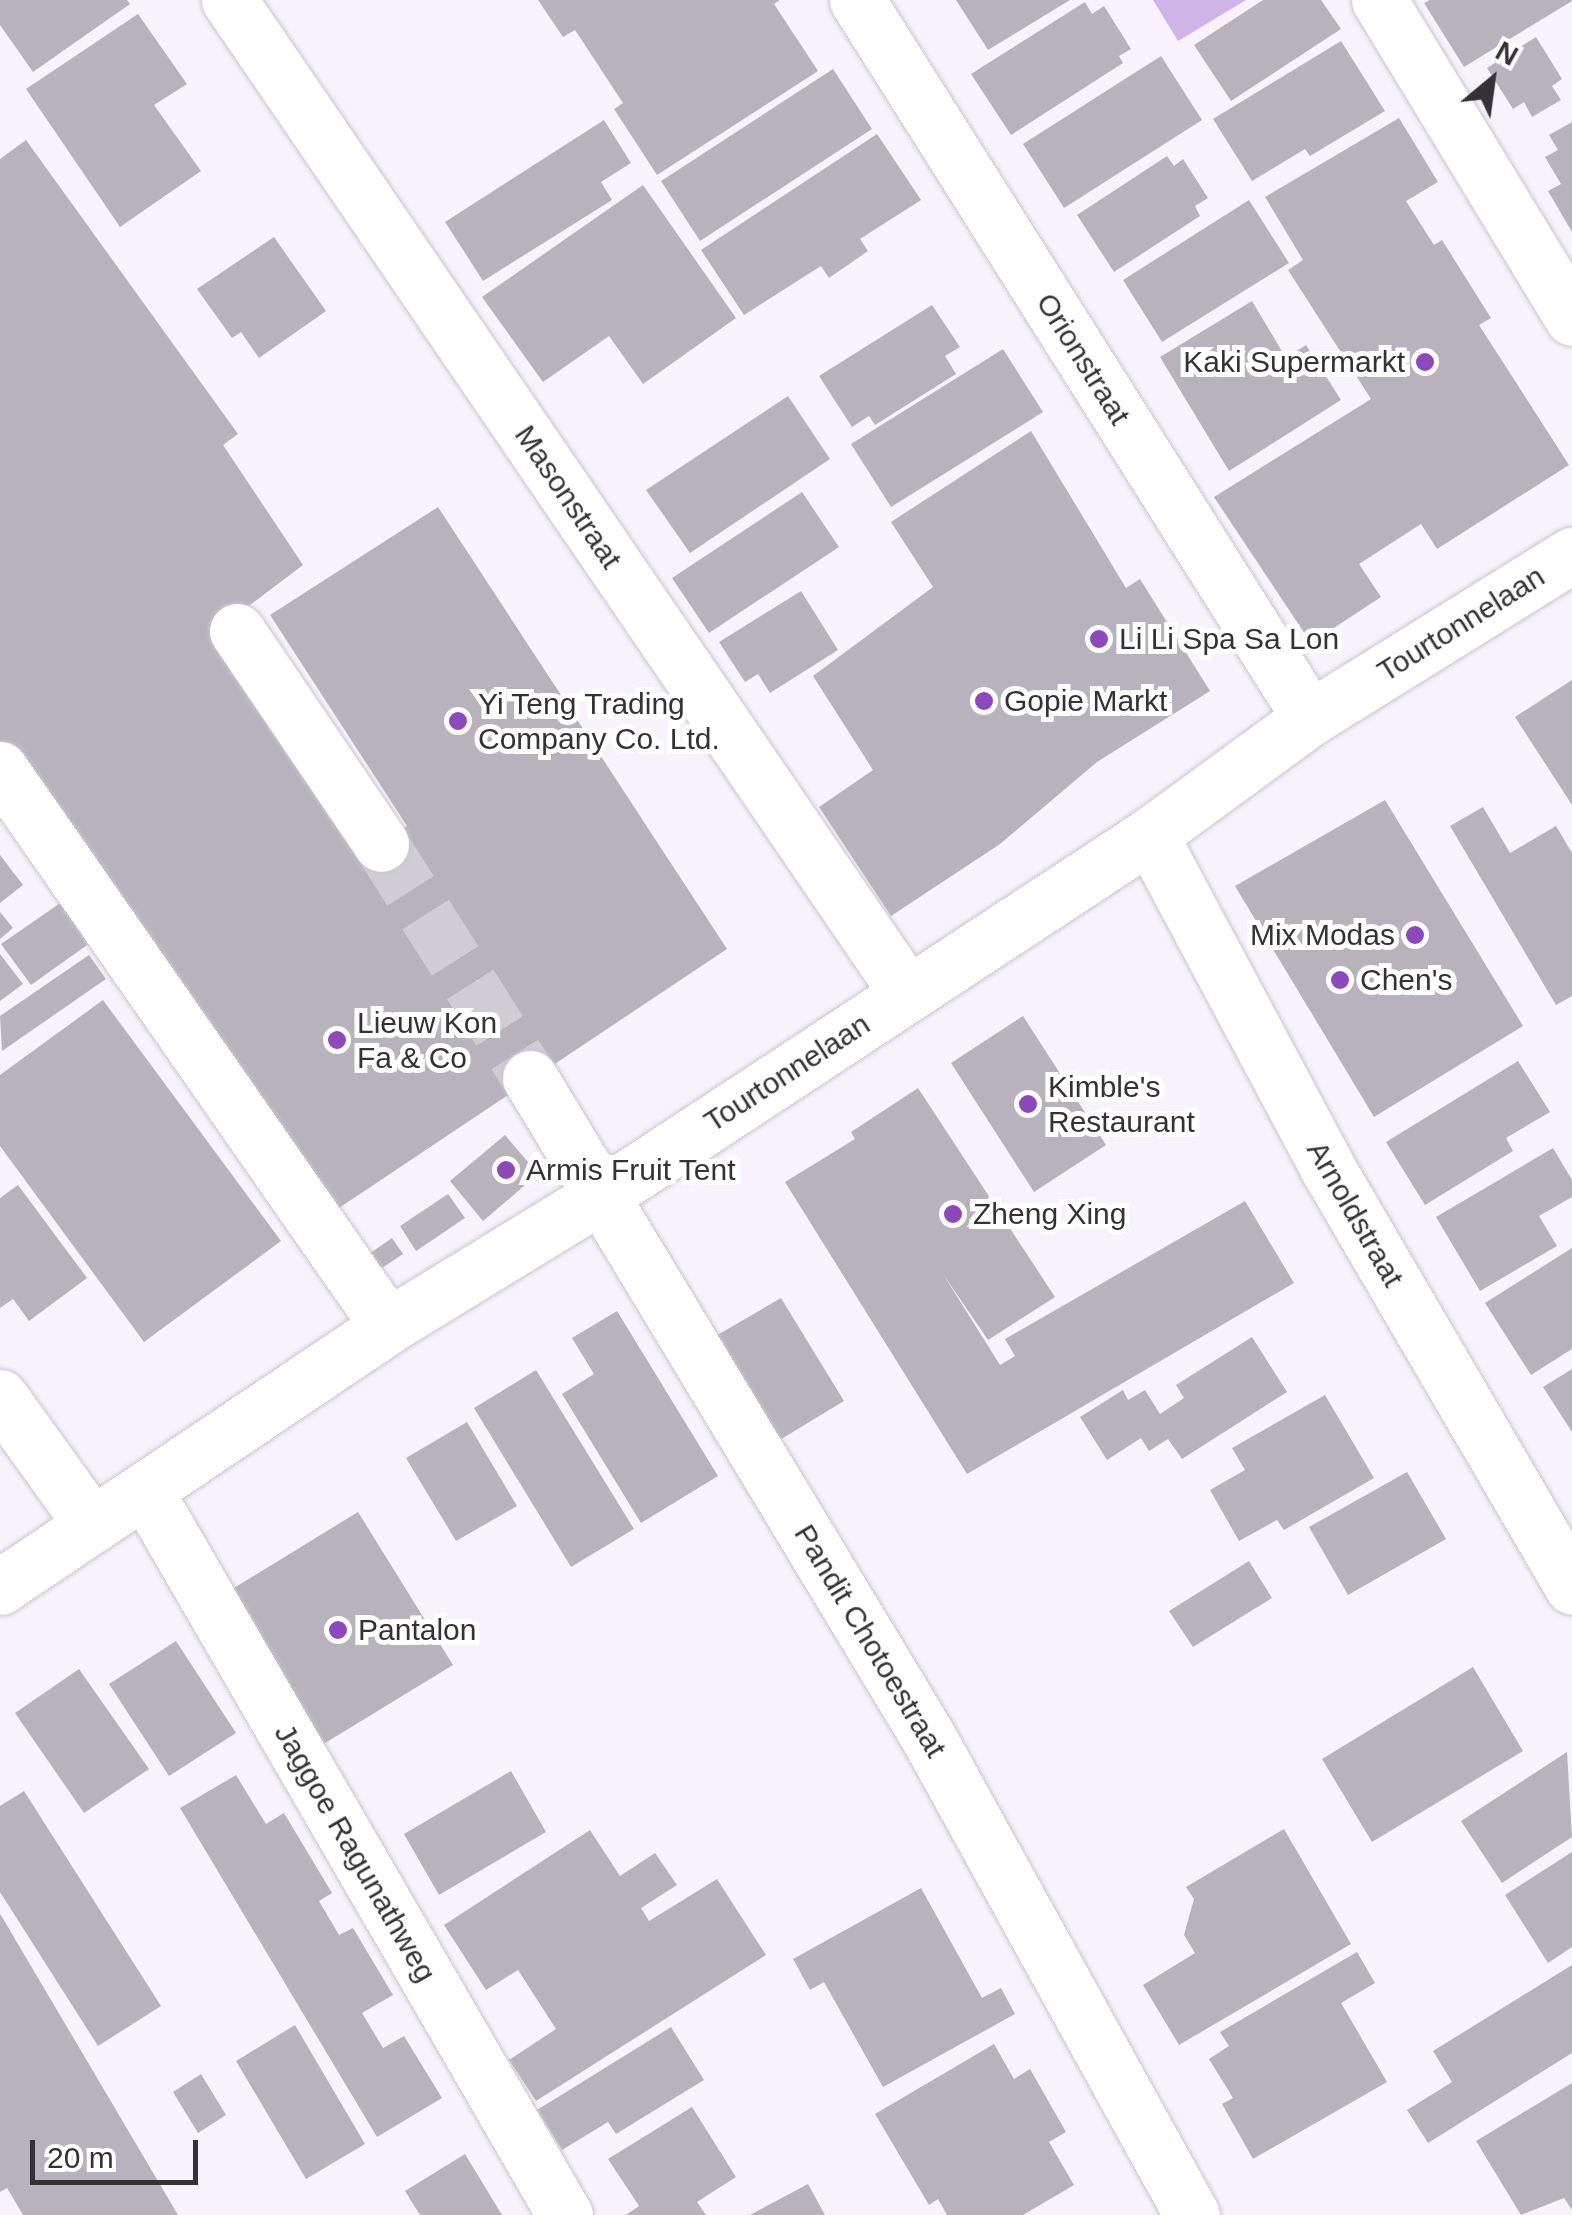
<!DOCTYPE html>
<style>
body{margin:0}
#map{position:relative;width:1572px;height:2215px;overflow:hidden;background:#f7f2fc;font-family:Helvetica,sans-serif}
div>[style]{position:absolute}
.green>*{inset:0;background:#d0b4e7}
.building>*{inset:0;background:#b8b2bc}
.minor-tunnel>*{height:55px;margin-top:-27.5px;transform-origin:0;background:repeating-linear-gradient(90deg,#d0ccd4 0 55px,transparent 0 83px)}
.roads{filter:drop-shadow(0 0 2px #c9c4ce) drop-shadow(0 0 2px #c9c4ce)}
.minor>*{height:55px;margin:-27.5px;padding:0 27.5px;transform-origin:27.5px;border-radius:27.5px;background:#fff}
.dots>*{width:28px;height:28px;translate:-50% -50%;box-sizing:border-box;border:5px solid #fff;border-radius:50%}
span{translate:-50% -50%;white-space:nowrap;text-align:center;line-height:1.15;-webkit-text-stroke:10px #fff;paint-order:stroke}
.street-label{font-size:30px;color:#343236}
.poi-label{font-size:30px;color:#343236}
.right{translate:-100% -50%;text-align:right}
.left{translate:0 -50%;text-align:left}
.north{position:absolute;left:1442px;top:30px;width:100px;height:100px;-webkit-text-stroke:8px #fff;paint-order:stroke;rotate:29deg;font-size:28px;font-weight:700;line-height:40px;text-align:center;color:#343236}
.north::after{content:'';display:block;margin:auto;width:35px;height:45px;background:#343236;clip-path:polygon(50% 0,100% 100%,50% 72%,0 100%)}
.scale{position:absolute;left:30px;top:2140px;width:168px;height:45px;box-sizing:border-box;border:5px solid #343236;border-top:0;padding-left:12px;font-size:30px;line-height:35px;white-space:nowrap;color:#343236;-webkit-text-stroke:8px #fff;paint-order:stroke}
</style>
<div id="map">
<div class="green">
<div style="clip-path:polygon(1153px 0,1246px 0,1178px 41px)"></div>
</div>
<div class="building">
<div style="clip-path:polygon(0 0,127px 0,130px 4px,33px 72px,0 25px)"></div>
<div style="clip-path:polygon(538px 0,780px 0,774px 4px,818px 71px,657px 175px,614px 109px,623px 103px,575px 30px,563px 37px)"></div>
<div style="clip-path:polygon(956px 0,1070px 0,988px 50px)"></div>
<div style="clip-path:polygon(1263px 0,1321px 0,1341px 29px,1231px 101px,1194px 45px)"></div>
<div style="clip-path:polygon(1430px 0,1572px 0,1572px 1px,1464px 67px,1424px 3px)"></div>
<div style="clip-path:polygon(1085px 2px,1092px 14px,1104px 6px,1131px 49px,1119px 56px,1123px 63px,1011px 135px,971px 74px)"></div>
<div style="clip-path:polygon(138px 14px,187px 84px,154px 105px,201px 171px,120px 227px,26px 89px)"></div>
<div style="clip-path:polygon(1536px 37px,1562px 79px,1552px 86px,1561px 100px,1532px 117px,1524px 102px,1513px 109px,1487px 68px)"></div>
<div style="clip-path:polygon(1341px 41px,1385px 111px,1310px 156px,1305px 149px,1252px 181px,1213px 119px)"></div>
<div style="clip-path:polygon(1161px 56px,1202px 120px,1064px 208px,1023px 144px)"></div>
<div style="clip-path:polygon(833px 69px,872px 129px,700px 241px,661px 181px)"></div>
<div style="clip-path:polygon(1399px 118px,1438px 182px,1406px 201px,1434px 245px,1442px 240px,1491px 318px,1479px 325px,1569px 465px,1437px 549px,1421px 524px,1359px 564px,1381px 597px,1311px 643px,1214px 497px,1371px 399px,1288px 270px,1303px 260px,1265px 197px)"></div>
<div style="clip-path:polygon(604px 120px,631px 163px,601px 182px,612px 200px,483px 281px,445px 222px)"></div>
<div style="clip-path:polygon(1572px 122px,1572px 232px,1548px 191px,1561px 184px,1545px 157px,1558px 150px,1549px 135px)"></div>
<div style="clip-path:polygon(877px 134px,921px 200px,860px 239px,868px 251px,829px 278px,821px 266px,744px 315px,701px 250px)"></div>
<div style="clip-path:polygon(26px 140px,238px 434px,223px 445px,303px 565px,214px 632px,381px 844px,407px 826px,270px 615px,438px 507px,727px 949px,333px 1212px,0 743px,0 159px)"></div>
<div style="clip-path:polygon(1167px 156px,1174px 166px,1183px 159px,1208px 198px,1195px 206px,1200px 216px,1114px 272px,1077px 215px)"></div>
<div style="clip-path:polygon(643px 185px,736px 318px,643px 384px,609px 336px,543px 382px,482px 297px)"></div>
<div style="clip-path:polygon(1249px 200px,1289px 263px,1162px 342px,1123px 280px)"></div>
<div style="clip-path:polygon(274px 237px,326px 311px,259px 358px,241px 332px,232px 338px,197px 289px)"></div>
<div style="clip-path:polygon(1252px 301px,1286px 358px,1306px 345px,1341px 400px,1229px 471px,1160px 357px)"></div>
<div style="clip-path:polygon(932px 305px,960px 347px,945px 356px,956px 374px,875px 425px,869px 416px,852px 427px,819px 376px)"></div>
<div style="clip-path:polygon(1003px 349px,1043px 412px,891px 507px,851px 444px)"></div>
<div style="clip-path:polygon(788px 396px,830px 459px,690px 553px,646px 490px)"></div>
<div style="clip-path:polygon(1031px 431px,1126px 588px,1140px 579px,1210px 691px,1097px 762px,1000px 844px,891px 916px,819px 807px,873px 770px,813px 676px,933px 587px,891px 522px)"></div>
<div style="clip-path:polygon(802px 492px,839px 547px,709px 633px,672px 578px)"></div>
<div style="clip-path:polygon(801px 591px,838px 650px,770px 693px,758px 674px,745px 682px,719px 642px)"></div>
<div style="clip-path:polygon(1572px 680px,1572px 805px,1515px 717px)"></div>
<div style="clip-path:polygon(1385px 800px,1523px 1026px,1374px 1117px,1235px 886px)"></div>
<div style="clip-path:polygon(1483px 807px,1510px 853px,1556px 826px,1572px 853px,1572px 996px,1556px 1005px,1450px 826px)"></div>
<div style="clip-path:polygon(0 855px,23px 885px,0 903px)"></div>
<div style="clip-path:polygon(69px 897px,97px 938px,31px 985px,1px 944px)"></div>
<div style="clip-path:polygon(0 912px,13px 928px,0 939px)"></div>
<div style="clip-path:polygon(0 954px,23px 984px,0 1001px)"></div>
<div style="clip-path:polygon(89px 955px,106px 979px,2px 1051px,0 1016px)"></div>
<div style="clip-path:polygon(103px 1000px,281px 1241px,144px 1342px,0 1146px,0 1075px)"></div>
<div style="clip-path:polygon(1023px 1016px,1106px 1145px,1034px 1192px,951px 1063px)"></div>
<div style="clip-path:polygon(1518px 1061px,1550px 1112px,1506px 1138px,1513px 1151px,1425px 1205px,1386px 1142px)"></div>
<div style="clip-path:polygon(918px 1088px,1055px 1297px,988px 1340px,943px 1274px,1000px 1365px,1015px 1356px,1005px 1339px,1245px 1201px,1294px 1283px,967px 1474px,785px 1182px,855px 1139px,851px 1132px)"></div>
<div style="clip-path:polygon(505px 1135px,538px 1174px,483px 1221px,450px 1181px)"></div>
<div style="clip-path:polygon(1553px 1148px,1572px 1180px,1572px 1197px,1539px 1216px,1557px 1246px,1480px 1291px,1436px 1217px)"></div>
<div style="clip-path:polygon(18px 1185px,87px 1278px,29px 1321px,13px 1299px,0 1308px,0 1198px)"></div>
<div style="clip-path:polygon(448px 1194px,465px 1218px,416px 1251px,400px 1226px)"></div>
<div style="clip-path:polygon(392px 1238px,403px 1254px,373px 1274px,363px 1258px)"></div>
<div style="clip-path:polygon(1572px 1248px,1572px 1349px,1531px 1375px,1485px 1303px)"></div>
<div style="clip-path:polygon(781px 1298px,844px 1401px,778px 1441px,714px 1337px)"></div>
<div style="clip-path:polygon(617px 1311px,718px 1476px,641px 1523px,562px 1394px,594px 1374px,572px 1338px)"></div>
<div style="clip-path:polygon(1252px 1337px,1287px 1392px,1182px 1459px,1168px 1439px,1149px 1451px,1141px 1438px,1107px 1460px,1080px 1417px,1123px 1390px,1128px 1400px,1145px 1390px,1160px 1414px,1184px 1398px,1176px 1385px)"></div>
<div style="clip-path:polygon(1572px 1369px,1572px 1432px,1543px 1387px)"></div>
<div style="clip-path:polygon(536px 1370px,634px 1529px,571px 1567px,474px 1408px)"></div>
<div style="clip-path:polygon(1325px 1395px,1374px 1478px,1284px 1530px,1277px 1520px,1239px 1541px,1210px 1490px,1245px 1470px,1232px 1448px)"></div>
<div style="clip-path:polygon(467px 1422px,517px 1506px,456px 1541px,406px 1458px)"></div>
<div style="clip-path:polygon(1407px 1472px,1446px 1539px,1348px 1595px,1309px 1527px)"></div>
<div style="clip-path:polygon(358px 1512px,453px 1665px,317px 1748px,224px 1594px)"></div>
<div style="clip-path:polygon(1249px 1561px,1272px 1598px,1193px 1647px,1169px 1611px)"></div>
<div style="clip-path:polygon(176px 1641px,236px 1733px,169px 1776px,109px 1684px)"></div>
<div style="clip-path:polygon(1473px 1667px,1523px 1751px,1372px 1842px,1322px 1759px)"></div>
<div style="clip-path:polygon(79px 1669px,149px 1769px,84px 1813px,15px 1713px)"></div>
<div style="clip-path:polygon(1567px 1752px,1572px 1837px,1502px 1883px,1461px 1821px)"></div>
<div style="clip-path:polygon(511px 1771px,546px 1832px,439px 1895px,404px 1834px)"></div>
<div style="clip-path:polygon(236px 1775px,266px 1824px,284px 1813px,332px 1893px,319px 1901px,339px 1935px,353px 1928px,393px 1995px,362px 2013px,383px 2048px,404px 2036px,442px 2098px,377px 2137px,180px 1808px)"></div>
<div style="clip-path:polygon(24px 1791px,161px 2006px,98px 2046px,0 1892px,0 1806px)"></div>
<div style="clip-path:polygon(1284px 1829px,1351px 1944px,1179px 2045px,1143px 1985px,1195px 1953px,1184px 1935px,1194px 1899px,1186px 1887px)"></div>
<div style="clip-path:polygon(590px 1830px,620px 1876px,655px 1853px,677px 1885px,641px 1908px,649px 1921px,717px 1879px,766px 1955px,536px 2101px,509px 2060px,556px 2029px,518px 1970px,486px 1990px,444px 1925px)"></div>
<div style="clip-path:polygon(1572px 1852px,1572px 1947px,1548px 1963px,1505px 1895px)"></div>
<div style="clip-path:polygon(921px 1888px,982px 1998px,1001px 1988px,1015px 2014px,883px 2087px,824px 1982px,810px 1990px,793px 1959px)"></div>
<div style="clip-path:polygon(0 1914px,5px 1922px,178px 2215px,23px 2215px,7px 2188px,0 2192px)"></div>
<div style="clip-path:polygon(1357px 1952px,1375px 1983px,1341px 2003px,1387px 2082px,1253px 2159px,1222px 2104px,1233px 2098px,1209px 2059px,1229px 2046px,1220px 2032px)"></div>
<div style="clip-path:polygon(1572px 1965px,1572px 2053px,1428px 2143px,1407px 2110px,1452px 2082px,1433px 2051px)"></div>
<div style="clip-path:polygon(295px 2025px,365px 2144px,306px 2179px,236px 2061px)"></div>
<div style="clip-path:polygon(671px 2027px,704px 2080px,616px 2134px,608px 2122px,562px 2150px,537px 2110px)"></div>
<div style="clip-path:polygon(994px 2044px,1014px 2079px,1030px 2069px,1066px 2132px,1049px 2142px,1074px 2185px,1023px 2215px,947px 2215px,938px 2199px,929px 2205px,875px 2114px)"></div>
<div style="clip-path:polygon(201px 2074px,226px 2115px,198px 2133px,173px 2092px)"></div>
<div style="clip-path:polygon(1572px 2083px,1572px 2210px,1564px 2198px,1521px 2215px,1476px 2141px)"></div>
<div style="clip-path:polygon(692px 2107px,736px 2177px,697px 2202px,706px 2215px,626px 2215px,639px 2206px,608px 2159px)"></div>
<div style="clip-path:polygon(465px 2154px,502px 2215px,420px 2215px,405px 2191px)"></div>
<div style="clip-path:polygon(808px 2184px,825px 2215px,750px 2215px)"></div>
</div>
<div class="minor-tunnel">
<div style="left:381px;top:844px;width:277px;rotate:57.5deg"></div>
</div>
<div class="roads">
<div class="minor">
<div style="left:229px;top:0;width:1202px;rotate:55.68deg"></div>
<div style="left:857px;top:0;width:849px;rotate:57.75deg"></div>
<div style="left:1379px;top:0;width:372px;rotate:58.7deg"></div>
<div style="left:237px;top:631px;width:257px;rotate:55.9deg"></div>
<div style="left:0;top:769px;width:679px;rotate:55.14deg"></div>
<div style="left:1150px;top:835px;width:376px;rotate:61.9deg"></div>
<div style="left:1327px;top:1167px;width:486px;rotate:59.7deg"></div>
<div style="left:530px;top:1078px;width:768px;rotate:58.86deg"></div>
<div style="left:927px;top:1735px;width:548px;rotate:61.1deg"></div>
<div style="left:0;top:1397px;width:158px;rotate:54.3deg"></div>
<div style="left:146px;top:1492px;width:836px;rotate:59.91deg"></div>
<div style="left:0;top:1587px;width:468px;rotate:-33.9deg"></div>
<div style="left:388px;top:1326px;width:251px;rotate:-31.5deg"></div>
<div style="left:602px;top:1195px;width:656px;rotate:-33.3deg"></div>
<div style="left:1150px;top:835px;width:198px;rotate:-36.2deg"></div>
<div style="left:1310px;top:718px;width:309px;rotate:-31.9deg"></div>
</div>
</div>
<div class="dots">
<div style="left:1425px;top:362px;background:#8d48bc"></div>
<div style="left:1099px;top:639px;background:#8d48bc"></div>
<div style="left:984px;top:701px;background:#8d48bc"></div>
<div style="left:458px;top:721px;background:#8d48bc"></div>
<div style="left:1415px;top:935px;background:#8d48bc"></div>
<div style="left:1340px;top:980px;background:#8d48bc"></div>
<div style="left:337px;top:1040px;background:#8d48bc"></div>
<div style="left:1028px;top:1104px;background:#8d48bc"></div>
<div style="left:506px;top:1170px;background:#8d48bc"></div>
<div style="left:953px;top:1214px;background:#8d48bc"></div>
<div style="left:338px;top:1630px;background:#8d48bc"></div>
</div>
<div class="street-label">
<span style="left:1083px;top:359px;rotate:58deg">Orionstraat</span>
<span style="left:568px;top:497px;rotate:56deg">Masonstraat</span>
<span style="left:1461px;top:624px;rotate:-32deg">Tourtonnelaan</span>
<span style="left:787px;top:1073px;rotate:-33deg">Tourtonnelaan</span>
<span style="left:1355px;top:1214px;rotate:60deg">Arnoldstraat</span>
<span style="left:870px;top:1641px;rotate:59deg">Pandit Chotoestraat</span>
<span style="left:355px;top:1853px;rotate:60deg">Jaggoe Ragunathweg</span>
</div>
<div class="poi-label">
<span class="right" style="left:1405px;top:362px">Kaki Supermarkt</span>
<span class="left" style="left:1119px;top:639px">Li Li Spa Sa Lon</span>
<span class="left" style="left:1004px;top:701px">Gopie Markt</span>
<span class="left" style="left:478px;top:721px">Yi Teng Trading<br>Company Co. Ltd.</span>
<span class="right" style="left:1395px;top:935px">Mix Modas</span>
<span class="left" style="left:1360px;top:980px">Chen's</span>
<span class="left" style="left:357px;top:1040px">Lieuw Kon<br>Fa &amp; Co</span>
<span class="left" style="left:1048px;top:1104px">Kimble's<br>Restaurant</span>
<span class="left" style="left:526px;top:1170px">Armis Fruit Tent</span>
<span class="left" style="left:973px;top:1214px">Zheng Xing</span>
<span class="left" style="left:358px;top:1630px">Pantalon</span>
</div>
<div class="north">N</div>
<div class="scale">20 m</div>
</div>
